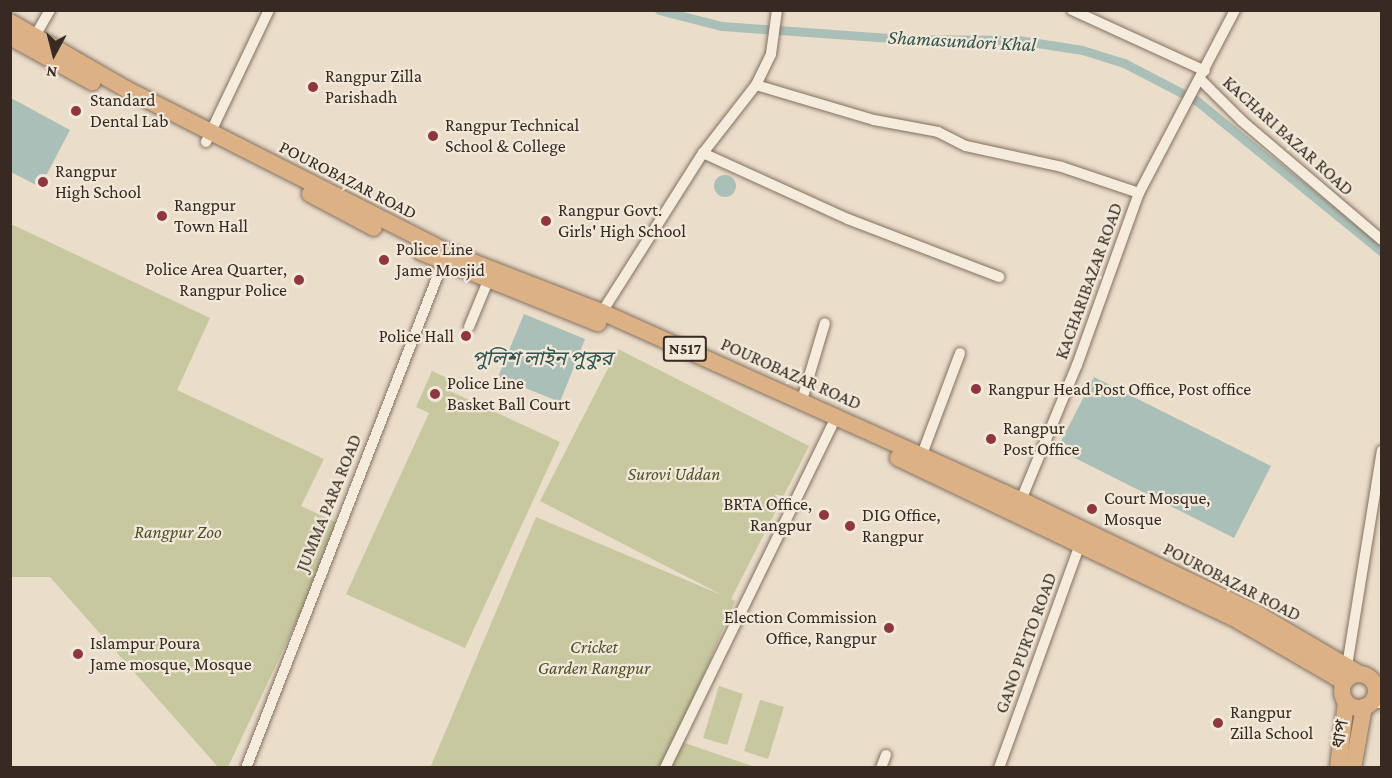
<!DOCTYPE html>
<meta charset="utf-8">
<style>
body{margin:0}
#map{position:relative;width:1392px;height:778px;overflow:hidden;background:#eaddca;font-family:"Crimson Pro","Noto Sans Bengali",serif}
div>[style]{position:absolute}
.green>*{inset:0;background:#c7c89f}
.water>*{inset:0;background:#aabfb7}
.round{border-radius:50%}
.canal>*{height:9px;margin:-4.5px;padding:0 4.5px;transform-origin:4.5px;border-radius:4.5px;background:#aabfb7}
.roads{filter:drop-shadow(0 0 2px #857060) drop-shadow(0 0 2px #857060)}
.minor>*{height:10px;margin:-5px;padding:0 5px;transform-origin:5px;border-radius:5px;background:#f6ecdd}
.secondary>*{height:15px;margin:-7.5px;padding:0 7.5px;transform-origin:7.5px;border-radius:7.5px;background:#f6ecdd}
.trunk>*{height:16px;margin:-8px;padding:0 8px;transform-origin:8px;border-radius:8px;background:#dcb186}
.trunk>.ring{margin:-8px;padding:0;box-sizing:content-box;background:none;border:16px solid #dcb186;border-radius:50%}
.dots>*{width:16px;height:16px;translate:-50% -50%;box-sizing:border-box;border:3px solid #f2e8d9;border-radius:50%}
span{translate:-50% -50%;white-space:nowrap;text-align:center;line-height:1.15;-webkit-text-stroke:4.5px #f2e8d9;paint-order:stroke}
.shield-label span{padding:2px 4px;background:#f2e8d9;border:2px solid;border-radius:4px;-webkit-text-stroke-width:0}
.shield-label{font-size:16px;color:#372a22;font-weight:700}
.poi-label{font-size:18px;color:#372a22}
.left{translate:0 -50%;text-align:left}
.right{translate:-100% -50%;text-align:right}
.street-label{font-size:18px;color:#372a22}
.park-label{font-size:18px;color:#4c512b;font-style:italic}
.water-label{font-size:20px;color:#33554f;font-style:italic}
.frame{position:absolute;inset:0;border:12px solid #372a22;pointer-events:none}
.north{position:absolute;left:24px;top:24px;width:60px;height:60px;-webkit-text-stroke:4px #f2e8d9;paint-order:stroke;rotate:187deg;font-size:16px;font-weight:700;line-height:24px;text-align:center;color:#372a22}
.north::after{content:'';display:block;margin:auto;width:21px;height:27px;background:#372a22;clip-path:polygon(50% 0,100% 100%,50% 72%,0 100%)}
</style>
<div id="map">
<div class="green">
<div style="clip-path:polygon(11px 224px,210px 318px,177px 390px,324px 459px,301px 506px,342px 525px,228px 767px,218px 767px,50px 577px,11px 577px)"></div>
<div style="clip-path:polygon(618px 349px,809px 446px,731px 599px,735px 601px,676px 740px,755px 767px,430px 768px,536px 517px,724px 596px,540px 501px)"></div>
<div style="clip-path:polygon(432px 371px,454px 381px,450px 391px,560px 442px,465px 648px,346px 594px,429px 413px,416px 407px)"></div>
<div style="clip-path:polygon(719px 686px,743px 694px,727px 745px,703px 738px)"></div>
<div style="clip-path:polygon(760px 700px,784px 707px,768px 759px,744px 751px)"></div>
</div>
<div class="water">
<div style="clip-path:polygon(11px 98px,70px 130px,40px 187px,11px 172px)"></div>
<div class="round" style="left:714px;top:175px;width:22px;height:22px"></div>
<div style="clip-path:polygon(524px 314px,585px 339px,560px 402px,498px 377px)"></div>
<div style="clip-path:polygon(1094px 377px,1271px 466px,1234px 538px,1057px 449px)"></div>
</div>
<div class="canal">
<div style="left:659px;top:10px;width:65px;rotate:14.3deg"></div>
<div style="left:722px;top:26px;width:180px;rotate:4.1deg"></div>
<div style="left:902px;top:39px;width:116px;rotate:0.5deg"></div>
<div style="left:1018px;top:40px;width:65px;rotate:8.9deg"></div>
<div style="left:1082px;top:50px;width:44px;rotate:17.2deg"></div>
<div style="left:1124px;top:63px;width:82px;rotate:27.5deg"></div>
<div style="left:1197px;top:101px;width:239px;rotate:39.2deg"></div>
</div>
<div class="roads">
<div class="minor">
<div style="left:1072px;top:10px;width:146px;rotate:24.6deg"></div>
<div style="left:35px;top:36px;width:30px;rotate:-60deg"></div>
<div style="left:1201px;top:80px;width:58px;rotate:45deg"></div>
<div style="left:1242px;top:121px;width:184px;rotate:40.4deg"></div>
<div style="left:756px;top:85px;width:123px;rotate:16.5deg"></div>
<div style="left:874px;top:120px;width:65px;rotate:10.6deg"></div>
<div style="left:938px;top:132px;width:31px;rotate:27deg"></div>
<div style="left:966px;top:146px;width:98px;rotate:12.3deg"></div>
<div style="left:1062px;top:167px;width:81px;rotate:18.7deg"></div>
<div style="left:206px;top:142px;width:146px;rotate:-64.5deg"></div>
<div style="left:703px;top:153px;width:159px;rotate:24.5deg"></div>
<div style="left:848px;top:219px;width:162px;rotate:21deg"></div>
<div style="left:602px;top:312px;width:188px;rotate:-57.6deg"></div>
<div style="left:703px;top:153px;width:86px;rotate:-52.1deg"></div>
<div style="left:756px;top:85px;width:34px;rotate:-64deg"></div>
<div style="left:771px;top:54px;width:44px;rotate:-82.2deg"></div>
<div style="left:469px;top:327px;width:50px;rotate:-67.6deg"></div>
<div style="left:802px;top:400px;width:80px;rotate:-73.4deg"></div>
<div style="left:921px;top:457px;width:111px;rotate:-69.4deg"></div>
<div style="left:1021px;top:500px;width:146px;rotate:-67.5deg"></div>
<div style="left:1077px;top:365px;width:183px;rotate:-70.2deg"></div>
<div style="left:1139px;top:193px;width:207px;rotate:-62.3deg"></div>
<div style="left:1347px;top:666px;width:218px;rotate:-80.8deg"></div>
<div style="left:246px;top:768px;width:548px;rotate:-68.72deg"></div>
<div style="left:665px;top:768px;width:381px;rotate:-64deg"></div>
<div style="left:881px;top:768px;width:14px;rotate:-69deg"></div>
<div style="left:999px;top:768px;width:241px;rotate:-70.1deg"></div>
</div>
<div class="secondary">
<div style="left:1374px;top:683px;width:9px;rotate:32deg"></div>
<div style="left:1373px;top:700px;width:9px"></div>
</div>
<div class="trunk">
<div style="left:10px;top:22px;width:134px;rotate:30deg"></div>
<div style="left:126px;top:89px;width:360px;rotate:26.9deg"></div>
<div style="left:447px;top:252px;width:166px;rotate:21.2deg"></div>
<div style="left:602px;top:312px;width:459px;rotate:24.2deg"></div>
<div style="left:1021px;top:500px;width:261px;rotate:25.7deg"></div>
<div style="left:1256px;top:613px;width:121px;rotate:30.4deg"></div>
<div style="left:10px;top:37px;width:94px;rotate:28.8deg"></div>
<div style="left:310px;top:194px;width:72px;rotate:28deg"></div>
<div style="left:421px;top:252px;width:191px;rotate:21.9deg"></div>
<div style="left:898px;top:458px;width:378px;rotate:25.5deg"></div>
<div style="left:1239px;top:621px;width:121px;rotate:30.2deg"></div>
<div class="ring" style="left:1342px;top:674px;width:18px;height:18px"></div>
<div style="left:1338px;top:768px;width:66px;rotate:-83.1deg"></div>
<div style="left:1353px;top:768px;width:62px;rotate:-79.8deg"></div>
</div>
</div>
<div class="dots">
<div style="left:313px;top:87px;background:#8e3740"></div>
<div style="left:76px;top:111px;background:#8e3740"></div>
<div style="left:433px;top:136px;background:#8e3740"></div>
<div style="left:43px;top:182px;background:#8e3740"></div>
<div style="left:162px;top:216px;background:#8e3740"></div>
<div style="left:546px;top:221px;background:#8e3740"></div>
<div style="left:384px;top:260px;background:#8e3740"></div>
<div style="left:299px;top:280px;background:#8e3740"></div>
<div style="left:466px;top:336px;background:#8e3740"></div>
<div style="left:976px;top:389px;background:#8e3740"></div>
<div style="left:435px;top:394px;background:#8e3740"></div>
<div style="left:991px;top:439px;background:#8e3740"></div>
<div style="left:1092px;top:509px;background:#8e3740"></div>
<div style="left:824px;top:515px;background:#8e3740"></div>
<div style="left:850px;top:526px;background:#8e3740"></div>
<div style="left:889px;top:628px;background:#8e3740"></div>
<div style="left:78px;top:654px;background:#8e3740"></div>
<div style="left:1218px;top:723px;background:#8e3740"></div>
</div>
<div class="shield-label">
<span style="left:685px;top:349px">N517</span>
</div>
<div class="poi-label">
<span class="left" style="left:325px;top:87px">Rangpur Zilla<br>Parishadh</span>
<span class="left" style="left:90px;top:111px">Standard<br>Dental Lab</span>
<span class="left" style="left:445px;top:136px">Rangpur Technical<br>School &amp; College</span>
<span class="left" style="left:55px;top:182px">Rangpur<br>High School</span>
<span class="left" style="left:174px;top:216px">Rangpur<br>Town Hall</span>
<span class="left" style="left:558px;top:221px">Rangpur Govt.<br>Girls' High School</span>
<span class="left" style="left:396px;top:260px">Police Line<br>Jame Mosjid</span>
<span class="right" style="left:287px;top:280px">Police Area Quarter,<br>Rangpur Police</span>
<span class="right" style="left:454px;top:336px">Police Hall</span>
<span class="left" style="left:447px;top:394px">Police Line<br>Basket Ball Court</span>
<span class="left" style="left:988px;top:389px">Rangpur Head Post Office, Post office</span>
<span class="left" style="left:1003px;top:439px">Rangpur<br>Post Office</span>
<span class="left" style="left:1104px;top:509px">Court Mosque,<br>Mosque</span>
<span class="right" style="left:812px;top:515px">BRTA Office,<br>Rangpur</span>
<span class="left" style="left:862px;top:526px">DIG Office,<br>Rangpur</span>
<span class="right" style="left:877px;top:628px">Election Commission<br>Office, Rangpur</span>
<span class="left" style="left:90px;top:654px">Islampur Poura<br>Jame mosque, Mosque</span>
<span class="left" style="left:1230px;top:723px">Rangpur<br>Zilla School</span>
</div>
<div class="street-label">
<span style="left:1288px;top:136px;rotate:42deg">KACHARI BAZAR ROAD</span>
<span style="left:348px;top:180px;rotate:27deg">POUROBAZAR ROAD</span>
<span style="left:1089px;top:281px;rotate:-70deg">KACHARIBAZAR ROAD</span>
<span style="left:791px;top:374px;rotate:24deg">POUROBAZAR ROAD</span>
<span style="left:329px;top:503px;rotate:-68deg">JUMMA PARA ROAD</span>
<span style="left:1232px;top:582px;rotate:27deg">POUROBAZAR ROAD</span>
<span style="left:1026px;top:643px;rotate:-70deg">GANO PURTO ROAD</span>
<span style="left:1340px;top:734px;rotate:-80deg">ধাপ</span>
</div>
<div class="park-label">
<span style="left:674px;top:474px">Surovi Uddan</span>
<span style="left:178px;top:532px">Rangpur Zoo</span>
<span style="left:594px;top:658px">Cricket<br>Garden Rangpur</span>
</div>
<div class="water-label">
<span style="left:962px;top:41px;rotate:3deg">Shamasundori Khal</span>
<span style="left:542px;top:358px">পুলিশ লাইন পুকুর</span>
</div>
<div class="frame"></div>
<div class="north">N</div>
</div>
